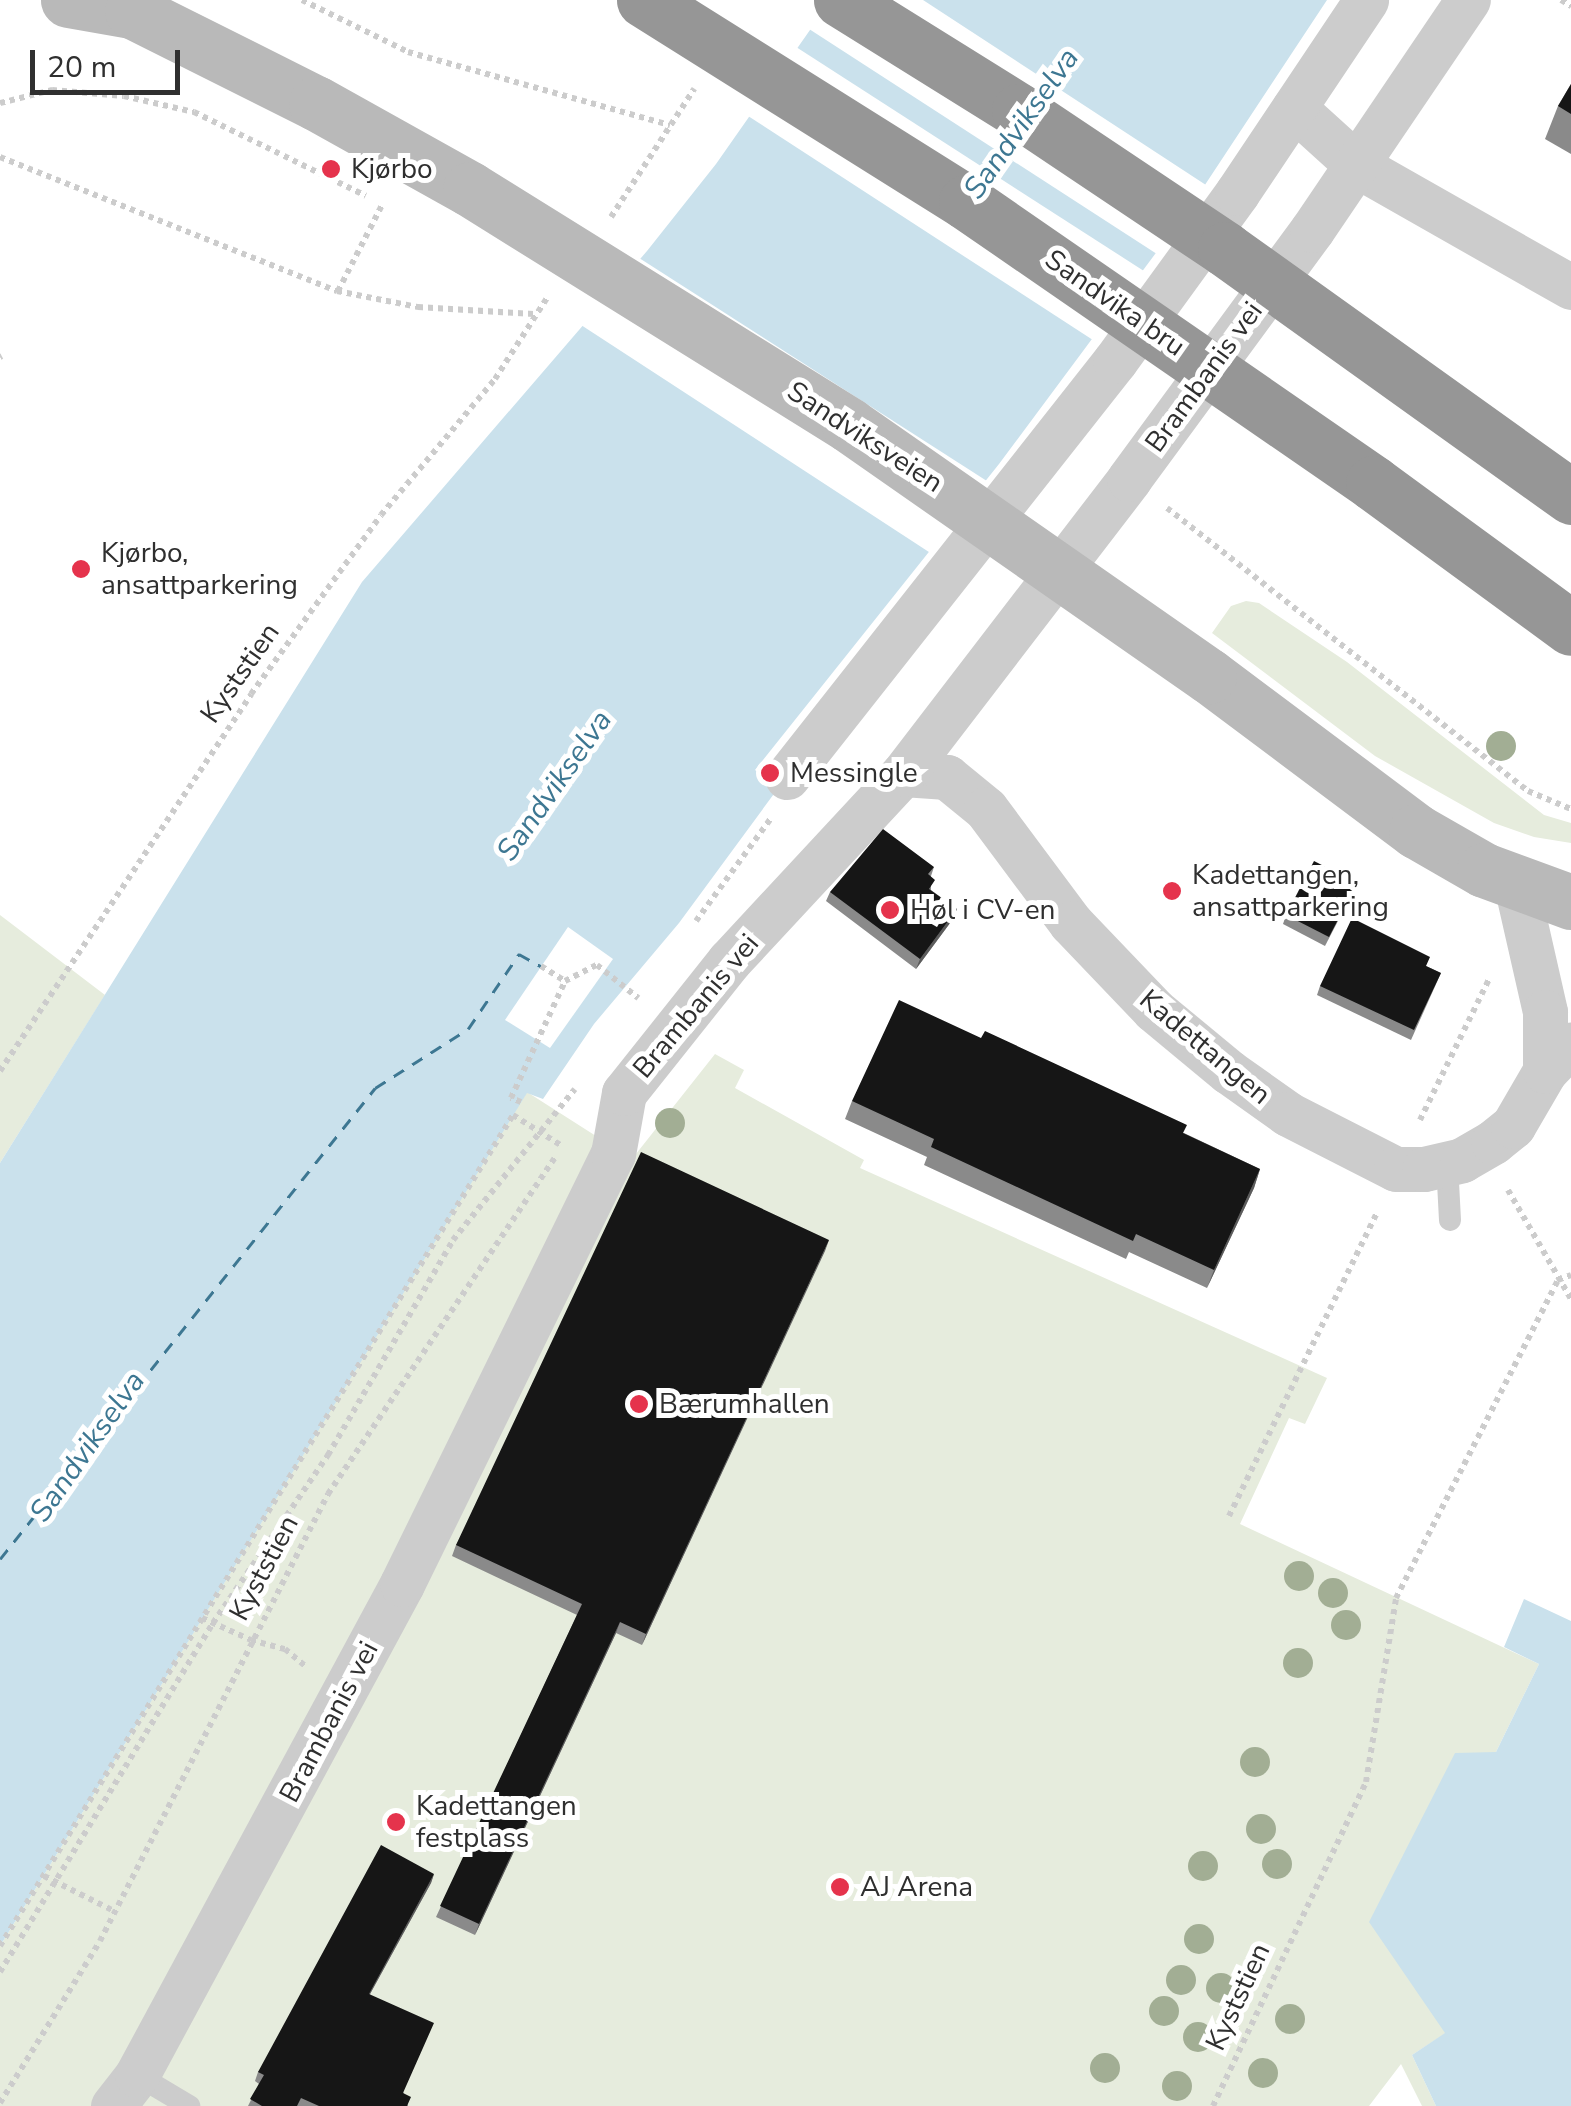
<!DOCTYPE html>
<meta charset="utf-8">
<style>
body{margin:0}
#map{position:relative;width:1571px;height:2106px;overflow:hidden;background:#fff;font-family:"Nunito Sans",sans-serif}
div>[style]{position:absolute}
.green>*{inset:0;background:#e6ecdd}
.water>*{inset:0;background:#cae1ec}
.pier>*{inset:0;background:#fff}
.ferry>*{height:2.5px;margin-top:-1.25px;transform-origin:0;background:repeating-linear-gradient(90deg,#3d7792 0 12px,transparent 0 22px)}
.path>*{height:6px;margin-top:-3px;transform-origin:0;background:repeating-linear-gradient(90deg,#ccc 0 5px,transparent 0 10px)}
.lane>*{height:22px;margin:-11px;padding:0 11px;transform-origin:11px;border-radius:11px;background:#ccc}
.street>*{height:45px;margin:-22.5px;padding:0 22.5px;transform-origin:22.5px;border-radius:22.5px;background:#ccc}
.secondary>*{height:55px;margin:-27.5px;padding:0 27.5px;transform-origin:27.5px;border-radius:27.5px;background:#b9b9b9}
.highway>*{height:55px;margin:-27.5px;padding:0 27.5px;transform-origin:27.5px;border-radius:27.5px;background:#969696}
.secondary-bridge>*{height:55px;margin:-27.5px;padding:0 27.5px;transform-origin:27.5px;border-radius:27.5px;background:#b9b9b9}
.highway-bridge>*{height:55px;margin:-27.5px;padding:0 27.5px;transform-origin:27.5px;border-radius:27.5px;background:#969696}
.trees>*{width:30px;height:30px;margin:-15px;border-radius:50%;background:#a2ae94}
.wall>*{inset:0;background:#8a8a8a}
.shaded-wall>*{inset:0;background:#5c5c5c}
.building>*{inset:0;background:#161616}
.dots>*{width:28px;height:28px;translate:-50% -50%;box-sizing:border-box;border:5px solid #fff;border-radius:50%}
span{translate:-50% -50%;white-space:nowrap;text-align:center;line-height:1.15;-webkit-text-stroke:10px #fff;paint-order:stroke}
.poi-label{font-size:28px;color:#2f2f2f}
.left{translate:0 -50%;text-align:left}
.street-label{font-size:28px;color:#2f2f2f}
.water-label{font-size:30px;color:#3d7792;font-style:italic}
.scale{position:absolute;left:30px;top:50px;width:150px;height:45px;box-sizing:border-box;border:5px solid #2f2f2f;border-top:0;padding-left:12px;font-size:30px;line-height:35px;white-space:nowrap;color:#2f2f2f;-webkit-text-stroke:8px #fff;paint-order:stroke}
</style>
<div id="map">
<div class="green">
<div style="clip-path:polygon(1246px 601px,1259px 603px,1347px 662px,1544px 815px,1571px 823px,1571px 843px,1534px 837px,1494px 823px,1375px 756px,1212px 633px,1231px 606px)"></div>
<div style="clip-path:polygon(0 915px,105px 995px,0 1163px)"></div>
<div style="clip-path:polygon(715px 1054px,744px 1070px,735px 1088px,864px 1160px,860px 1168px,1327px 1378px,1305px 1424px,1289px 1418px,1240px 1524px,1539px 1664px,1496px 1752px,1446px 2033px,1412px 2055px,1436px 2106px,1422px 2106px,1401px 2064px,1369px 2106px,0 2106px,0 1946px,527px 1092px,632px 1159px)"></div>
</div>
<div class="water">
<div style="clip-path:polygon(831px 0,1327px 0,1193px 203px,999px 464px,755px 770px,779px 787px,679px 923px,594px 1024px,543px 1099px,527px 1093px,0 1946px,0 1163px,362px 582px,647px 251px,716px 164px)"></div>
<div style="clip-path:polygon(1524px 1599px,1571px 1621px,1571px 2106px,1436px 2106px,1412px 2055px,1445px 2033px,1369px 1922px,1455px 1753px,1496px 1752px,1539px 1664px,1504px 1647px)"></div>
</div>
<div class="pier">
<div style="clip-path:polygon(825px 0,923px 0,1209px 187px,1160px 256px,806px 27px)"></div>
<div style="clip-path:polygon(793px 45px,1147px 273px,1096px 342px,745px 114px)"></div>
<div style="clip-path:polygon(636px 256px,990px 483px,932px 554px,578px 323px)"></div>
<div style="clip-path:polygon(568px 927px,613px 959px,550px 1048px,505px 1020px)"></div>
</div>
<div class="ferry">
<div style="left:0;top:1559px;width:602px;rotate:-51.47deg"></div>
<div style="left:375px;top:1088px;width:110px;rotate:-32.4deg"></div>
<div style="left:468px;top:1029px;width:91px;rotate:-55.8deg"></div>
<div style="left:519px;top:954px;width:25px;rotate:29deg"></div>
</div>
<div class="path">
<div style="left:302px;top:0;width:118px;rotate:26.1deg"></div>
<div style="left:408px;top:52px;width:272px;rotate:15.6deg"></div>
<div style="left:1561px;top:0;width:12px;rotate:31deg"></div>
<div style="left:0;top:103px;width:54px;rotate:-14deg"></div>
<div style="left:52px;top:90px;width:72px;rotate:4.8deg"></div>
<div style="left:124px;top:96px;width:72px;rotate:12.9deg"></div>
<div style="left:194px;top:112px;width:191px;rotate:26deg"></div>
<div style="left:0;top:157px;width:363px;rotate:21.7deg"></div>
<div style="left:337px;top:291px;width:83px;rotate:11.2deg"></div>
<div style="left:418px;top:307px;width:116px;rotate:3.5deg"></div>
<div style="left:611px;top:217px;width:153px;rotate:-57deg"></div>
<div style="left:338px;top:291px;width:99px;rotate:-62.9deg"></div>
<div style="left:0;top:357px;width:2px;rotate:-27deg"></div>
<div style="left:1167px;top:508px;width:459px;rotate:38.1deg"></div>
<div style="left:1528px;top:791px;width:47px;rotate:22.7deg"></div>
<div style="left:696px;top:921px;width:127px;rotate:-53.9deg"></div>
<div style="left:541px;top:966px;width:28px;rotate:32deg"></div>
<div style="left:565px;top:981px;width:36px;rotate:-27deg"></div>
<div style="left:597px;top:965px;width:53px;rotate:38.8deg"></div>
<div style="left:0;top:1071px;width:453px;rotate:-56.3deg"></div>
<div style="left:251px;top:694px;width:221px;rotate:-54deg"></div>
<div style="left:381px;top:515px;width:177px;rotate:-50deg"></div>
<div style="left:495px;top:379px;width:96px;rotate:-57.3deg"></div>
<div style="left:521px;top:1102px;width:11px;rotate:-158deg"></div>
<div style="left:511px;top:1098px;width:129px;rotate:-65.2deg"></div>
<div style="left:1420px;top:1120px;width:157px;rotate:-63.9deg"></div>
<div style="left:1508px;top:1190px;width:126px;rotate:60deg"></div>
<div style="left:1229px;top:1516px;width:338px;rotate:-64deg"></div>
<div style="left:202px;top:1618px;width:54px;rotate:24.2deg"></div>
<div style="left:251px;top:1640px;width:35px;rotate:15deg"></div>
<div style="left:285px;top:1649px;width:26px;rotate:40deg"></div>
<div style="left:44px;top:1876px;width:78px;rotate:26.6deg"></div>
<div style="left:0;top:1946px;width:977px;rotate:-58.31deg"></div>
<div style="left:513px;top:1115px;width:58px;rotate:32.3deg"></div>
<div style="left:0;top:1972px;width:409px;rotate:-58.6deg"></div>
<div style="left:213px;top:1623px;width:204px;rotate:-55.6deg"></div>
<div style="left:328px;top:1455px;width:249px;rotate:-59.8deg"></div>
<div style="left:453px;top:1240px;width:194px;rotate:-51.1deg"></div>
<div style="left:0;top:2103px;width:190px;rotate:-58.3deg"></div>
<div style="left:100px;top:1941px;width:502px;rotate:-62.98deg"></div>
<div style="left:328px;top:1494px;width:406px;rotate:-56deg"></div>
<div style="left:1213px;top:2106px;width:358px;rotate:-64.7deg"></div>
<div style="left:1366px;top:1782px;width:186px;rotate:-80.7deg"></div>
<div style="left:1396px;top:1598px;width:357px;rotate:-63deg"></div>
<div style="left:1558px;top:1280px;width:14px;rotate:-21deg"></div>
</div>
<div class="lane">
<div style="left:1447px;top:1163px;width:57px;rotate:87deg"></div>
<div style="left:137px;top:2075px;width:61px;rotate:30.8deg"></div>
</div>
<div class="street">
<div style="left:1294px;top:108px;width:86px;rotate:42.2deg"></div>
<div style="left:1358px;top:166px;width:245px;rotate:29.6deg"></div>
<div style="left:903px;top:774px;width:44px;rotate:3.9deg"></div>
<div style="left:947px;top:777px;width:50px;rotate:39.4deg"></div>
<div style="left:986px;top:809px;width:142px;rotate:53.3deg"></div>
<div style="left:1071px;top:923px;width:120px;rotate:46.3deg"></div>
<div style="left:1154px;top:1010px;width:97px;rotate:39.6deg"></div>
<div style="left:1229px;top:1072px;width:72px;rotate:35.4deg"></div>
<div style="left:1288px;top:1114px;width:121px;rotate:27deg"></div>
<div style="left:1396px;top:1169px;width:28px"></div>
<div style="left:1424px;top:1169px;width:39px;rotate:-13deg"></div>
<div style="left:1462px;top:1160px;width:36px;rotate:-30deg"></div>
<div style="left:1493px;top:1142px;width:26px;rotate:-39deg"></div>
<div style="left:1513px;top:1126px;width:64px;rotate:-59.8deg"></div>
<div style="left:1545px;top:1071px;width:37px;rotate:-46deg"></div>
<div style="left:787px;top:777px;width:530px;rotate:-51.75deg"></div>
<div style="left:1115px;top:361px;width:208px;rotate:-54deg"></div>
<div style="left:1237px;top:193px;width:232px;rotate:-56.2deg"></div>
<div style="left:1516px;top:884px;width:131px;rotate:77.2deg"></div>
<div style="left:1545px;top:1012px;width:59px;rotate:90deg"></div>
<div style="left:113px;top:2106px;width:39px;rotate:-52deg"></div>
<div style="left:137px;top:2075px;width:558px;rotate:-61.64deg"></div>
<div style="left:402px;top:1584px;width:479px;rotate:-63.9deg"></div>
<div style="left:613px;top:1154px;width:62px;rotate:-79.8deg"></div>
<div style="left:624px;top:1093px;width:169px;rotate:-51.5deg"></div>
<div style="left:729px;top:961px;width:255px;rotate:-47.1deg"></div>
<div style="left:903px;top:774px;width:372px;rotate:-52.5deg"></div>
<div style="left:1129px;top:479px;width:309px;rotate:-53.7deg"></div>
<div style="left:1312px;top:230px;width:278px;rotate:-55.9deg"></div>
</div>
<div class="secondary">
<div style="left:68px;top:0;width:65px;rotate:9.8deg"></div>
<div style="left:132px;top:11px;width:206px;rotate:26.6deg"></div>
<div style="left:316px;top:103px;width:176px;rotate:29.2deg"></div>
<div style="left:1209px;top:676px;width:259px;rotate:36.8deg"></div>
<div style="left:1416px;top:831px;width:78px;rotate:29.8deg"></div>
<div style="left:1484px;top:870px;width:93px;rotate:20.2deg"></div>
</div>
<div class="highway">
<div style="left:841px;top:0;width:210px;rotate:31.9deg"></div>
</div>
<div class="secondary-bridge">
<div style="left:470px;top:189px;width:446px;rotate:31.9deg"></div>
<div style="left:849px;top:425px;width:439px;rotate:34.9deg"></div>
</div>
<div class="highway-bridge">
<div style="left:644px;top:0;width:380px;rotate:32.1deg"></div>
<div style="left:966px;top:202px;width:495px;rotate:34.6deg"></div>
<div style="left:1373px;top:483px;width:245px;rotate:36.2deg"></div>
<div style="left:1019px;top:111px;width:248px;rotate:33.8deg"></div>
<div style="left:1225px;top:249px;width:426px;rotate:35.6deg"></div>
</div>
<div class="trees">
<div style="left:1501px;top:746px"></div>
<div style="left:670px;top:1123px"></div>
<div style="left:1299px;top:1576px"></div>
<div style="left:1333px;top:1593px"></div>
<div style="left:1346px;top:1625px"></div>
<div style="left:1298px;top:1663px"></div>
<div style="left:1255px;top:1762px"></div>
<div style="left:1261px;top:1829px"></div>
<div style="left:1277px;top:1864px"></div>
<div style="left:1203px;top:1866px"></div>
<div style="left:1199px;top:1939px"></div>
<div style="left:1181px;top:1980px"></div>
<div style="left:1221px;top:1988px"></div>
<div style="left:1164px;top:2011px"></div>
<div style="left:1290px;top:2019px"></div>
<div style="left:1198px;top:2037px"></div>
<div style="left:1105px;top:2068px"></div>
<div style="left:1263px;top:2073px"></div>
<div style="left:1177px;top:2086px"></div>
</div>
<div class="wall">
<div style="clip-path:polygon(1571px 84px,1571px 154px,1545px 139px,1558px 106px)"></div>
<div style="clip-path:polygon(934px 867px,931px 876px,931px 890px,957px 909px,953px 919px,916px 969px,826px 901px,830px 892px)"></div>
<div style="clip-path:polygon(1353px 892px,1325px 946px,1283px 924px,1286px 915px)"></div>
<div style="clip-path:polygon(1426px 966px,1441px 973px,1411px 1040px,1317px 995px,1320px 986px)"></div>
<div style="clip-path:polygon(852px 1101px,1184px 1133px,1260px 1169px,1254px 1188px,1207px 1288px,1129px 1252px,1126px 1259px,924px 1165px,927px 1157px,845px 1119px)"></div>
<div style="clip-path:polygon(829px 1240px,642px 1645px,616px 1633px,475px 1935px,436px 1917px,577px 1615px,452px 1556px,456px 1545px)"></div>
<div style="clip-path:polygon(434px 1874px,431px 1883px,370px 1994px,408px 2106px,248px 2106px,259px 2084px,255px 2081px,258px 2072px)"></div>
</div>
<div class="shaded-wall">
<div style="clip-path:polygon(957px 909px,953px 919px,916px 969px,920px 959px)"></div>
<div style="clip-path:polygon(1260px 1169px,1254px 1188px,1207px 1288px,1214px 1270px)"></div>
<div style="clip-path:polygon(829px 1240px,825px 1251px,642px 1645px,646px 1634px)"></div>
<div style="clip-path:polygon(620px 1622px,616px 1633px,475px 1935px,479px 1924px)"></div>
<div style="clip-path:polygon(434px 1874px,431px 1883px,365px 2003px,369px 1994px)"></div>
</div>
<div class="building">
<div style="clip-path:polygon(1571px 84px,1571px 114px,1558px 106px)"></div>
<div style="clip-path:polygon(883px 829px,934px 867px,928px 874px,935px 880px,929px 889px,957px 909px,920px 959px,830px 892px)"></div>
<div style="clip-path:polygon(1314px 861px,1357px 883px,1329px 937px,1286px 915px)"></div>
<div style="clip-path:polygon(1352px 918px,1430px 957px,1426px 966px,1441px 973px,1414px 1030px,1320px 986px)"></div>
<div style="clip-path:polygon(899px 1000px,981px 1038px,985px 1031px,1187px 1125px,1183px 1133px,1260px 1169px,1214px 1270px,1136px 1234px,1133px 1241px,931px 1147px,934px 1139px,852px 1101px)"></div>
<div style="clip-path:polygon(641px 1152px,829px 1240px,646px 1634px,620px 1622px,479px 1924px,440px 1906px,582px 1604px,456px 1545px)"></div>
<div style="clip-path:polygon(381px 1845px,434px 1874px,369px 1994px,434px 2023px,403px 2093px,411px 2097px,407px 2106px,319px 2106px,301px 2098px,297px 2106px,262px 2106px,250px 2099px,264px 2075px,258px 2072px)"></div>
</div>
<div class="dots">
<div style="left:331px;top:169px;background:#e5334c"></div>
<div style="left:81px;top:569px;background:#e5334c"></div>
<div style="left:770px;top:773px;background:#e5334c"></div>
<div style="left:1172px;top:891px;background:#e5334c"></div>
<div style="left:890px;top:910px;background:#e5334c"></div>
<div style="left:639px;top:1404px;background:#e5334c"></div>
<div style="left:396px;top:1822px;background:#e5334c"></div>
<div style="left:840px;top:1887px;background:#e5334c"></div>
</div>
<div class="poi-label">
<span class="left" style="left:351px;top:169px">Kjørbo</span>
<span class="left" style="left:101px;top:569px">Kjørbo,<br>ansattparkering</span>
<span class="left" style="left:790px;top:773px">Messingle</span>
<span class="left" style="left:1192px;top:891px">Kadettangen,<br>ansattparkering</span>
<span class="left" style="left:910px;top:910px">Høl i CV-en</span>
<span class="left" style="left:659px;top:1404px">Bærumhallen</span>
<span class="left" style="left:416px;top:1822px">Kadettangen<br>festplass</span>
<span class="left" style="left:860px;top:1887px">AJ Arena</span>
</div>
<div class="street-label">
<span style="left:1115px;top:303px;rotate:35deg">Sandvika bru</span>
<span style="left:1204px;top:377px;rotate:-54deg">Brambanis vei</span>
<span style="left:865px;top:437px;rotate:33deg">Sandviksveien</span>
<span style="left:240px;top:673px;rotate:-55deg">Kyststien</span>
<span style="left:696px;top:1006px;rotate:-50deg">Brambanis vei</span>
<span style="left:1205px;top:1047px;rotate:40deg">Kadettangen</span>
<span style="left:264px;top:1568px;rotate:-62deg">Kyststien</span>
<span style="left:329px;top:1722px;rotate:-62deg">Brambanis vei</span>
<span style="left:1238px;top:1997px;rotate:-65deg">Kyststien</span>
</div>
<div class="water-label">
<span style="left:1022px;top:124px;rotate:-55deg">Sandvikselva</span>
<span style="left:555px;top:786px;rotate:-55deg">Sandvikselva</span>
<span style="left:88px;top:1447px;rotate:-55deg">Sandvikselva</span>
</div>
<div class="scale">20 m</div>
</div>
